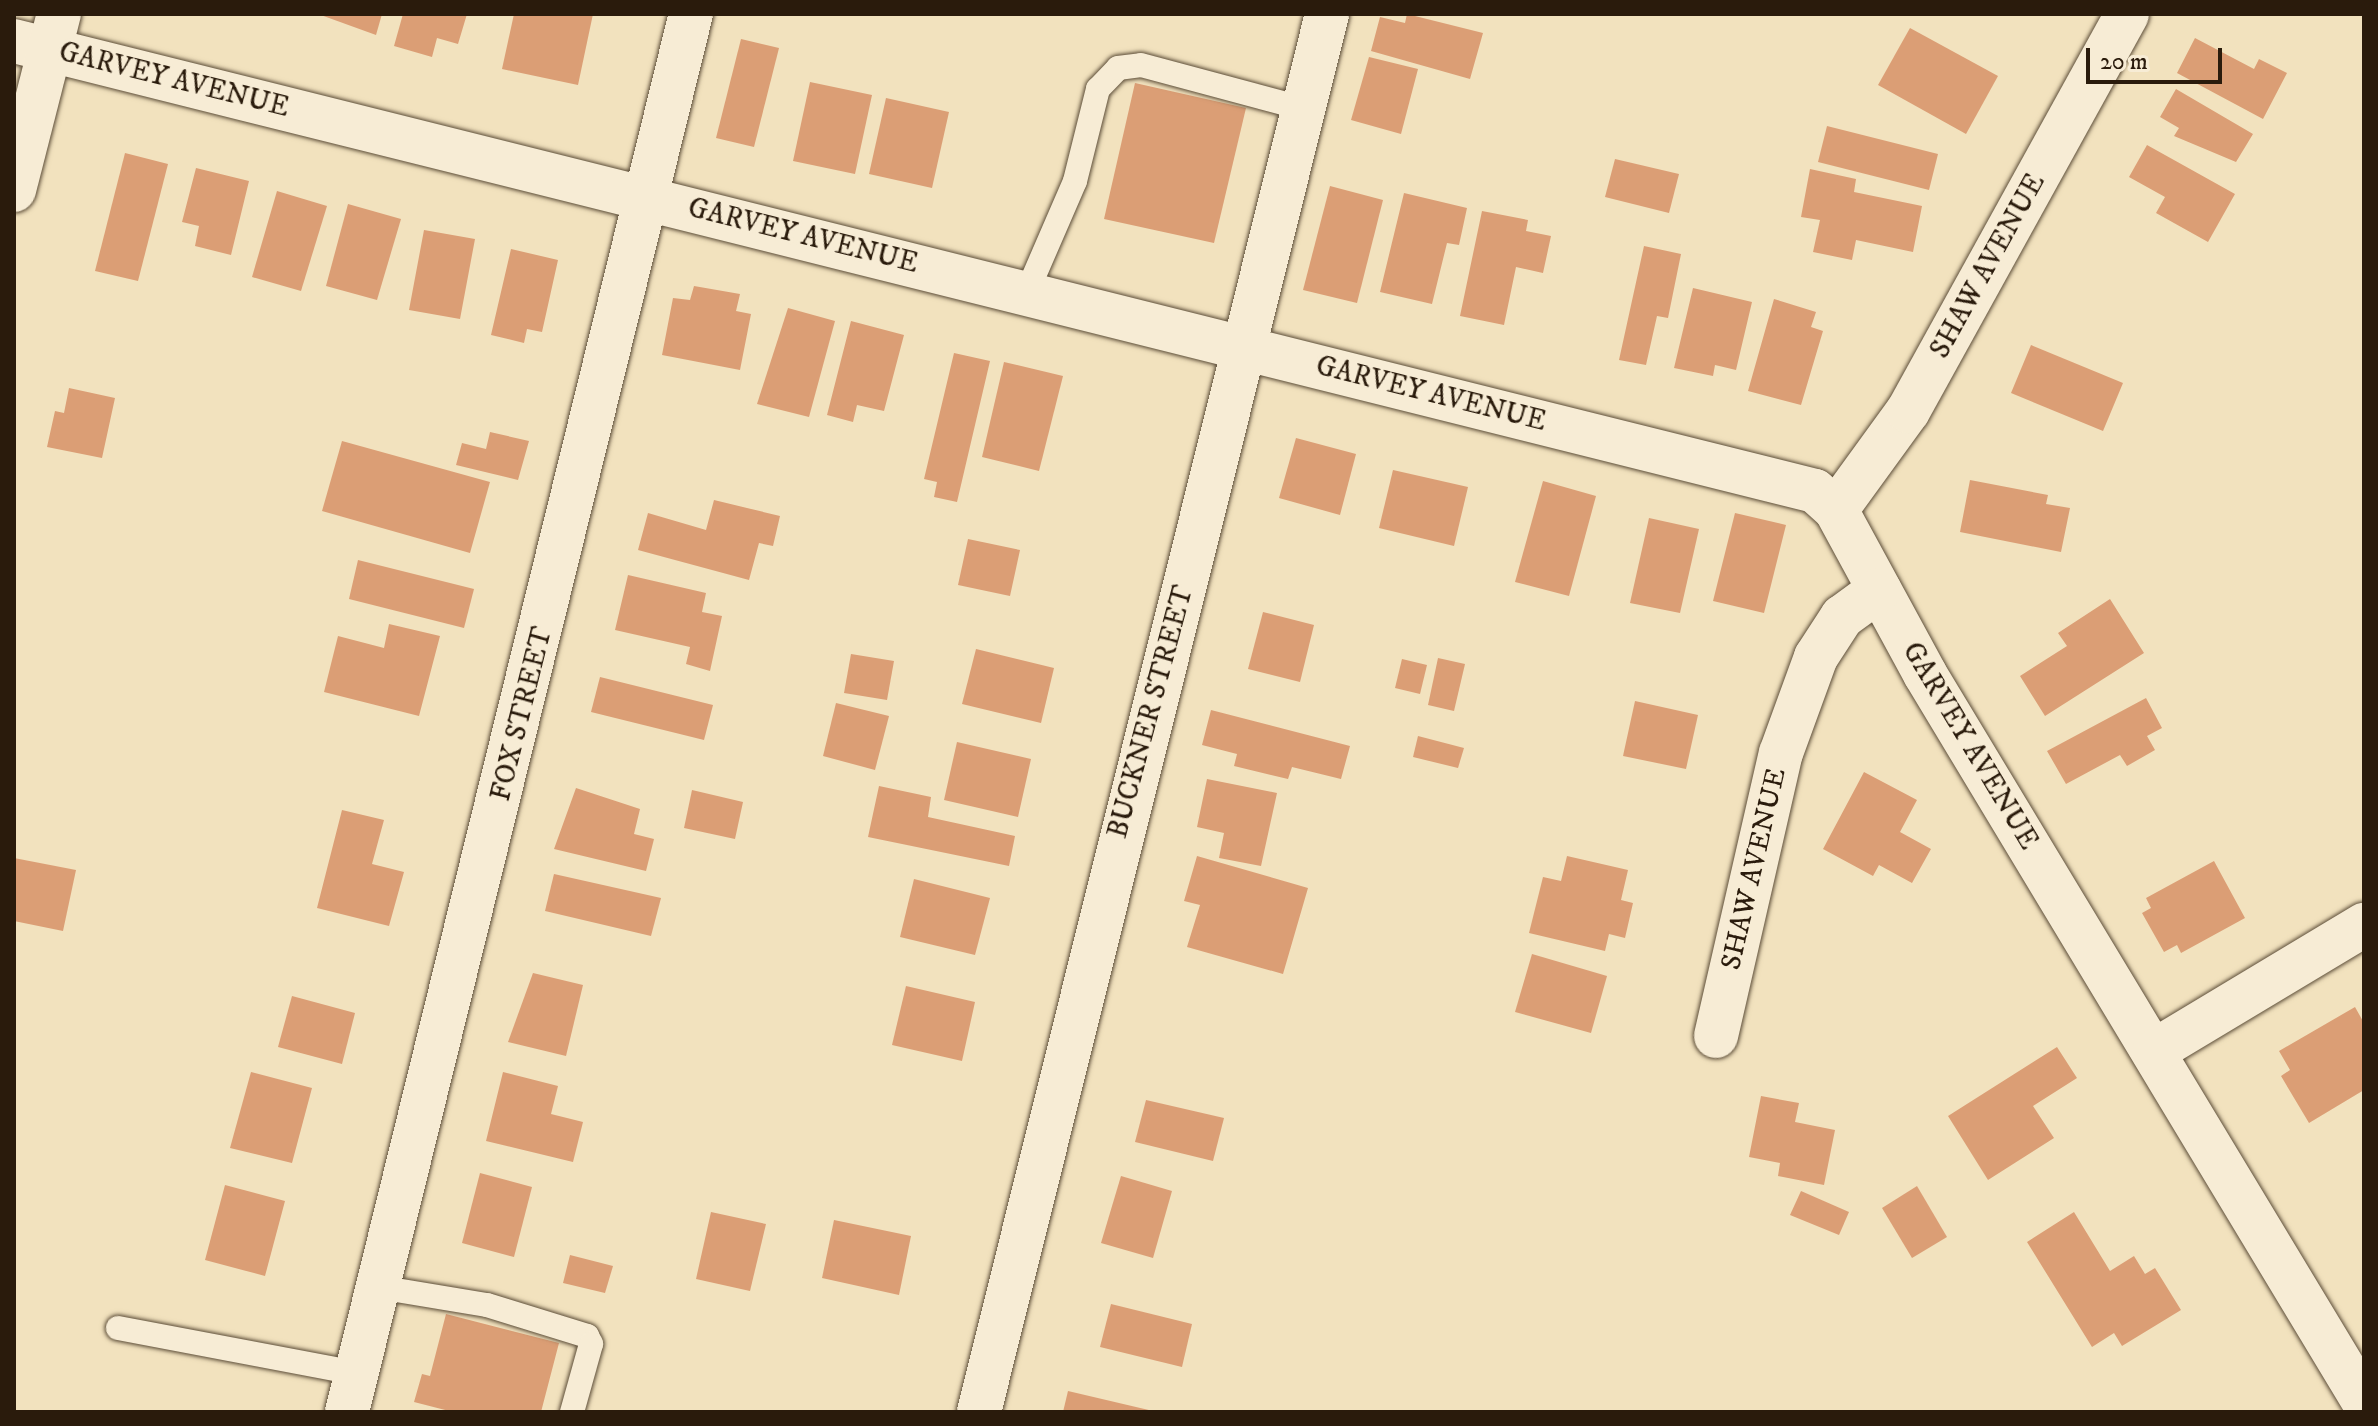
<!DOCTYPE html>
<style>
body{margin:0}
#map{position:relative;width:2378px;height:1426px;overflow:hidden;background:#f2e2be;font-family:"IM FELL DW Pica",serif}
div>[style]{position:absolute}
.building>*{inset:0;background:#db9e75}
.roads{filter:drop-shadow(0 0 2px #5c4d38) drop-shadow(0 0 2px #5c4d38)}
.lane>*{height:24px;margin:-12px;padding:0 12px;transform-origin:12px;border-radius:12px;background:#f7ecd5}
.street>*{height:44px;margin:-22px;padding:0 22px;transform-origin:22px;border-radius:22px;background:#f7ecd5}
span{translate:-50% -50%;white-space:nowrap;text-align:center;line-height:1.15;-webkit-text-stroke:6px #f7ecd5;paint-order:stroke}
.street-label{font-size:28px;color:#2a1b0c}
.frame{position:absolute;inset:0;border:16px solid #2a1b0c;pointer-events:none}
.scale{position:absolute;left:2086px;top:48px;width:136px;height:36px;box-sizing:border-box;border:4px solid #2a1b0c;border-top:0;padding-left:10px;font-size:24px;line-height:28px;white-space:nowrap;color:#2a1b0c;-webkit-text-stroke:6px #f7ecd5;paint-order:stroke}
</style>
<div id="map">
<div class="building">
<div style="clip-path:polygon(318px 14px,382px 14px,376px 35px)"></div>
<div style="clip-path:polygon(403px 14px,467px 14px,458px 44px,437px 38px,432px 57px,394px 46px)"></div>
<div style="clip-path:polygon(514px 14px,593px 14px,578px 85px,502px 69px)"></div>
<div style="clip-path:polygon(1407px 14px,1483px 33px,1470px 79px,1371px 51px,1380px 17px,1405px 23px)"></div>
<div style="clip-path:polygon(1910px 28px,1998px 76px,1966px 134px,1878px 85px)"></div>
<div style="clip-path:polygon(2195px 38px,2254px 69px,2259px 59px,2287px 73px,2263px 119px,2177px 73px)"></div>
<div style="clip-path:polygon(741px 39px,779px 48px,754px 147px,716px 138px)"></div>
<div style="clip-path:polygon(1369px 57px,1418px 69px,1401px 134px,1351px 120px)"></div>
<div style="clip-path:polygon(810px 82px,872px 95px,855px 174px,793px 161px)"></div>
<div style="clip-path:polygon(1135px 83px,1246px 108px,1214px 243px,1104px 219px)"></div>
<div style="clip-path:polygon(2176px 89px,2253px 134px,2236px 162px,2174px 136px,2179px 128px,2160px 117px)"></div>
<div style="clip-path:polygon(886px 98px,949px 112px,932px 188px,869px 174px)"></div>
<div style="clip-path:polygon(1827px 126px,1938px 154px,1929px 190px,1818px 162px)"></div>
<div style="clip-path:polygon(2147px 145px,2235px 194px,2208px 242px,2156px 213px,2165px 197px,2129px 177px)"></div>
<div style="clip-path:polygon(125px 153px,168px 164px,138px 281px,95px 271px)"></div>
<div style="clip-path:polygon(1615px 159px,1679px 174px,1669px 213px,1605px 197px)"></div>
<div style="clip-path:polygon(196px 168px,249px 181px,231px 255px,195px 246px,199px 226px,182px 222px)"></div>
<div style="clip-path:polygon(1810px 169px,1856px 179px,1854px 192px,1922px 206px,1913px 252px,1856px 240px,1852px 260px,1813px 252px,1820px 220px,1801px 217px)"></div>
<div style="clip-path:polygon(1330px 186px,1383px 200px,1357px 303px,1303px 290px)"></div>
<div style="clip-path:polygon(277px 191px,327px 206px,301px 291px,252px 277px)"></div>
<div style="clip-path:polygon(1404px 193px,1467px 208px,1459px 245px,1447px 243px,1432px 304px,1380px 292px)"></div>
<div style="clip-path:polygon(348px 204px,401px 219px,377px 300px,326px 286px)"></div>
<div style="clip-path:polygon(1482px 211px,1528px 220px,1526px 231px,1551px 236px,1543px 273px,1516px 267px,1504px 325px,1460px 316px)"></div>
<div style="clip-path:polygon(424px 230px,475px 239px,460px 319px,409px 310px)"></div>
<div style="clip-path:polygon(1644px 246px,1681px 254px,1668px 318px,1657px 316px,1646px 365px,1619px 360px)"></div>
<div style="clip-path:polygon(511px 249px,558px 260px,542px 332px,527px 329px,524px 343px,491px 335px)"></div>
<div style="clip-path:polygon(694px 286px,740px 294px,736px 311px,751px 314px,740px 370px,662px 355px,673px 298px,690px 300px)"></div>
<div style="clip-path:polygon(1693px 288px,1752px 302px,1736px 370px,1715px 365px,1713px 376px,1674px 368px)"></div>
<div style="clip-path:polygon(1774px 299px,1816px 312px,1811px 327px,1823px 331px,1801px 405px,1748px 391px)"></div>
<div style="clip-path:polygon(788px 308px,835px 321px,809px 417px,757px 404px)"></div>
<div style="clip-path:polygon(851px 321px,904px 335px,884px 411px,857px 405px,853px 422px,827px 415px)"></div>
<div style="clip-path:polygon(2031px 345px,2123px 383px,2103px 431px,2011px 393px)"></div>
<div style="clip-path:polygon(954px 353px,990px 361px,957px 502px,934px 497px,937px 482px,924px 479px)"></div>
<div style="clip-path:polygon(1004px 362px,1063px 376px,1039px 471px,982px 457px)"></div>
<div style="clip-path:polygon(69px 388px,115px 398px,102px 458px,47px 447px,55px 411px,64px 413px)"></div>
<div style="clip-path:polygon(490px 432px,529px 441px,518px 480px,456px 465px,462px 443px,486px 449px)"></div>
<div style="clip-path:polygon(1296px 438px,1356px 454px,1340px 515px,1279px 498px)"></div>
<div style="clip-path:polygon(342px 441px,490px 482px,470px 553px,322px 511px)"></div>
<div style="clip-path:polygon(1393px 470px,1468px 487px,1454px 546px,1379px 528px)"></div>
<div style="clip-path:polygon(1970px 480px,2048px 495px,2046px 504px,2070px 508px,2061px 552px,1960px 532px)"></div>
<div style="clip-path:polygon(1543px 481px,1596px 496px,1569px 596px,1515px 582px)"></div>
<div style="clip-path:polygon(714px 500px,780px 516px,773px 546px,759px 543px,749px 580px,638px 550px,648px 513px,706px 530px)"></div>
<div style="clip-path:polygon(1735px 513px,1786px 525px,1764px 613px,1713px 601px)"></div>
<div style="clip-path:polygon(1649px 518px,1699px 529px,1680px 613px,1630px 603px)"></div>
<div style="clip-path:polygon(968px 539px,1020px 550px,1010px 596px,958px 585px)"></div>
<div style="clip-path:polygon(358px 560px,474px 589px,464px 628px,349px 599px)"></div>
<div style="clip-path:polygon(628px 575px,706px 593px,702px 612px,722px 616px,710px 671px,686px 664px,690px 647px,615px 630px)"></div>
<div style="clip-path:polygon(2110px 599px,2144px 653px,2045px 716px,2020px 676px,2067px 646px,2058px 633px)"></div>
<div style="clip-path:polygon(1263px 612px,1314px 625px,1300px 682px,1248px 669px)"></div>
<div style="clip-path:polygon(389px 624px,440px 636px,419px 716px,324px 692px,338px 636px,384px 648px)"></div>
<div style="clip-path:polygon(976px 649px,1054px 668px,1041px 723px,962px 704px)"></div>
<div style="clip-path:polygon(851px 654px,894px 661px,887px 700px,844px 693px)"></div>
<div style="clip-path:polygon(1438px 658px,1465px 664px,1454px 711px,1428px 705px)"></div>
<div style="clip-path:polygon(1402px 659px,1427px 665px,1420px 694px,1395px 688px)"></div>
<div style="clip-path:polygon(600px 677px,713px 705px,704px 740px,591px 712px)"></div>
<div style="clip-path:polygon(2146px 698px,2162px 728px,2147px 736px,2155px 750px,2127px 766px,2120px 755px,2066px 784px,2047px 751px)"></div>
<div style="clip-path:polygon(1635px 701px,1698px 715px,1686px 769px,1623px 756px)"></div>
<div style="clip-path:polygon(836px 703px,889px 716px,875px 770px,823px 756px)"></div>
<div style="clip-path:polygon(1211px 710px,1350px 746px,1341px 779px,1292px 767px,1288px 779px,1234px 766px,1237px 754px,1202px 745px)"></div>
<div style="clip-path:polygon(1418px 736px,1464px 748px,1458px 768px,1413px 757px)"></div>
<div style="clip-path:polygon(957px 742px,1031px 759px,1018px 817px,944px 800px)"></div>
<div style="clip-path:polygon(1864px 772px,1917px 800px,1900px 832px,1931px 849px,1912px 883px,1879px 865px,1873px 876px,1823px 849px)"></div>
<div style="clip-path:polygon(1207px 779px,1277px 793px,1261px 866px,1219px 858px,1224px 833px,1197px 827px)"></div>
<div style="clip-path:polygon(879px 786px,931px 797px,928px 817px,1015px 836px,1009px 866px,868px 837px)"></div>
<div style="clip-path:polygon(576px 788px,640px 809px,634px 834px,654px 839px,646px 871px,554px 849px)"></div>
<div style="clip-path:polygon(692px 790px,743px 802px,735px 839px,684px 828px)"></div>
<div style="clip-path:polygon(342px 810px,384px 820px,372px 864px,404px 872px,389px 926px,317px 908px)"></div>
<div style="clip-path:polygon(1197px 856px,1308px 888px,1283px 974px,1187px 947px,1200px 905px,1184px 901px)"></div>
<div style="clip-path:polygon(1567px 856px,1628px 870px,1621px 900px,1633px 903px,1625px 938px,1609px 934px,1605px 951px,1529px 933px,1543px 877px,1561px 881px)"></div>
<div style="clip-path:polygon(14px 858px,76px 870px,63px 931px,14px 921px)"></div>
<div style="clip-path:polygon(2214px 861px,2245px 918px,2181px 953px,2177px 945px,2164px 952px,2142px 913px,2151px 908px,2146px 898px)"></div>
<div style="clip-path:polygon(554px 874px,661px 898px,651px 936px,545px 911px)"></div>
<div style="clip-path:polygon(914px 879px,990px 898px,975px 955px,900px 937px)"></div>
<div style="clip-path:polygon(1532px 954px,1607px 976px,1591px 1033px,1515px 1012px)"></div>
<div style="clip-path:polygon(533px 973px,583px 985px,566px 1056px,508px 1042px)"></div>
<div style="clip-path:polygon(906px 986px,975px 1002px,962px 1061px,892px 1045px)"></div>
<div style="clip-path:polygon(292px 996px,355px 1013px,342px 1064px,278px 1047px)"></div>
<div style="clip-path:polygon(2355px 1007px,2364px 1023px,2364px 1090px,2309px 1123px,2281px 1076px,2290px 1070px,2279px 1051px)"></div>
<div style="clip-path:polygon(2057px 1047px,2077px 1078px,2033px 1106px,2054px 1138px,1988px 1180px,1948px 1116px)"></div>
<div style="clip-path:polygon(251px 1072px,312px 1088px,292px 1163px,230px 1148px)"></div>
<div style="clip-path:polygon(503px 1072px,558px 1086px,551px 1114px,583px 1122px,573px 1162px,486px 1141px)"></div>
<div style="clip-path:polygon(1761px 1096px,1799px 1103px,1795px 1122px,1835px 1130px,1824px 1185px,1778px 1176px,1780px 1163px,1749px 1157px)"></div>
<div style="clip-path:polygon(1146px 1100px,1224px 1118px,1213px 1161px,1135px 1142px)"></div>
<div style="clip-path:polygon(480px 1173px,532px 1187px,514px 1257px,462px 1243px)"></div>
<div style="clip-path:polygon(1121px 1176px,1172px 1191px,1153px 1258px,1101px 1243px)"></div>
<div style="clip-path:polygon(225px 1185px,285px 1201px,265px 1276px,205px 1260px)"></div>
<div style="clip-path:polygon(1917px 1186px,1947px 1237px,1912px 1258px,1882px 1208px)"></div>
<div style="clip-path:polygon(1801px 1191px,1849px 1212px,1839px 1235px,1790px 1215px)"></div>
<div style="clip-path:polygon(711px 1212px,766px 1224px,750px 1291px,696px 1279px)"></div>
<div style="clip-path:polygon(2074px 1212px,2110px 1271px,2134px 1256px,2145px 1274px,2155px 1268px,2181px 1310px,2122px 1346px,2114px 1333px,2092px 1347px,2027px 1242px)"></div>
<div style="clip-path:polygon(834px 1220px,911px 1236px,899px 1295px,822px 1278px)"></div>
<div style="clip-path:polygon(570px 1255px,613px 1266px,605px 1293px,563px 1283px)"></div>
<div style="clip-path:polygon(1111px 1304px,1192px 1324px,1182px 1367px,1100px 1347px)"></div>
<div style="clip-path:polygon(446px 1314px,559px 1343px,541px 1412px,453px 1412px,414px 1402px,422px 1374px,430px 1376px)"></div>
<div style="clip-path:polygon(1068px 1391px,1153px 1411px,1153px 1412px,1063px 1412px)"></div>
</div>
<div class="roads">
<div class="lane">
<div style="left:1027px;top:292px;width:121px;rotate:-66.6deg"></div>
<div style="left:1075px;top:181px;width:95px;rotate:-76deg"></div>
<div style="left:1098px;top:89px;width:29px;rotate:-46deg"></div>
<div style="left:1118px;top:68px;width:23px;rotate:-7deg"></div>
<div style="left:1141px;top:65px;width:170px;rotate:15deg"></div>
<div style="left:378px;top:1287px;width:110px;rotate:9.4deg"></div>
<div style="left:487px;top:1305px;width:105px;rotate:17.2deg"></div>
<div style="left:587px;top:1336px;width:9px;rotate:63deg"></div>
<div style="left:591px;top:1344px;width:71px;rotate:105.6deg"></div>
<div style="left:118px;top:1328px;width:243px;rotate:10.7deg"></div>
</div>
<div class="street">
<div style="left:14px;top:41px;width:1856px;rotate:14.03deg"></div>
<div style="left:1815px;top:491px;width:28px;rotate:42deg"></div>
<div style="left:1836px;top:510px;width:187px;rotate:61.5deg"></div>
<div style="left:1925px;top:674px;width:850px;rotate:58.91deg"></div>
<div style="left:14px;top:190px;width:182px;rotate:-75.7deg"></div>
<div style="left:1836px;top:510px;width:122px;rotate:-54deg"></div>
<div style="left:1908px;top:411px;width:453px;rotate:-61.1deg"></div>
<div style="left:1716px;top:1036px;width:290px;rotate:-77.1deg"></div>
<div style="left:1781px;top:753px;width:102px;rotate:-70deg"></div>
<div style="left:1816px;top:657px;width:48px;rotate:-57deg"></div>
<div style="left:1842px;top:617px;width:46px;rotate:-36.1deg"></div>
<div style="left:2154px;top:1051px;width:245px;rotate:-31deg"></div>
<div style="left:347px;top:1412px;width:1440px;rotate:-76.18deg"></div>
<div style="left:979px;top:1412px;width:1441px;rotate:-76.02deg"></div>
</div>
</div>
<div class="street-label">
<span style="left:174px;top:80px;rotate:14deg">GARVEY AVENUE</span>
<span style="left:803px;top:236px;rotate:14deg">GARVEY AVENUE</span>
<span style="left:1988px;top:266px;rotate:-61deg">SHAW AVENUE</span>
<span style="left:1431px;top:394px;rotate:14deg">GARVEY AVENUE</span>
<span style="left:1151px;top:712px;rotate:-75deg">BUCKNER STREET</span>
<span style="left:522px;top:714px;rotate:-76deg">FOX STREET</span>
<span style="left:1970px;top:746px;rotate:59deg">GARVEY AVENUE</span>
<span style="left:1754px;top:869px;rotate:-77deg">SHAW AVENUE</span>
</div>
<div class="frame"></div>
<div class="scale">20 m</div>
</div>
